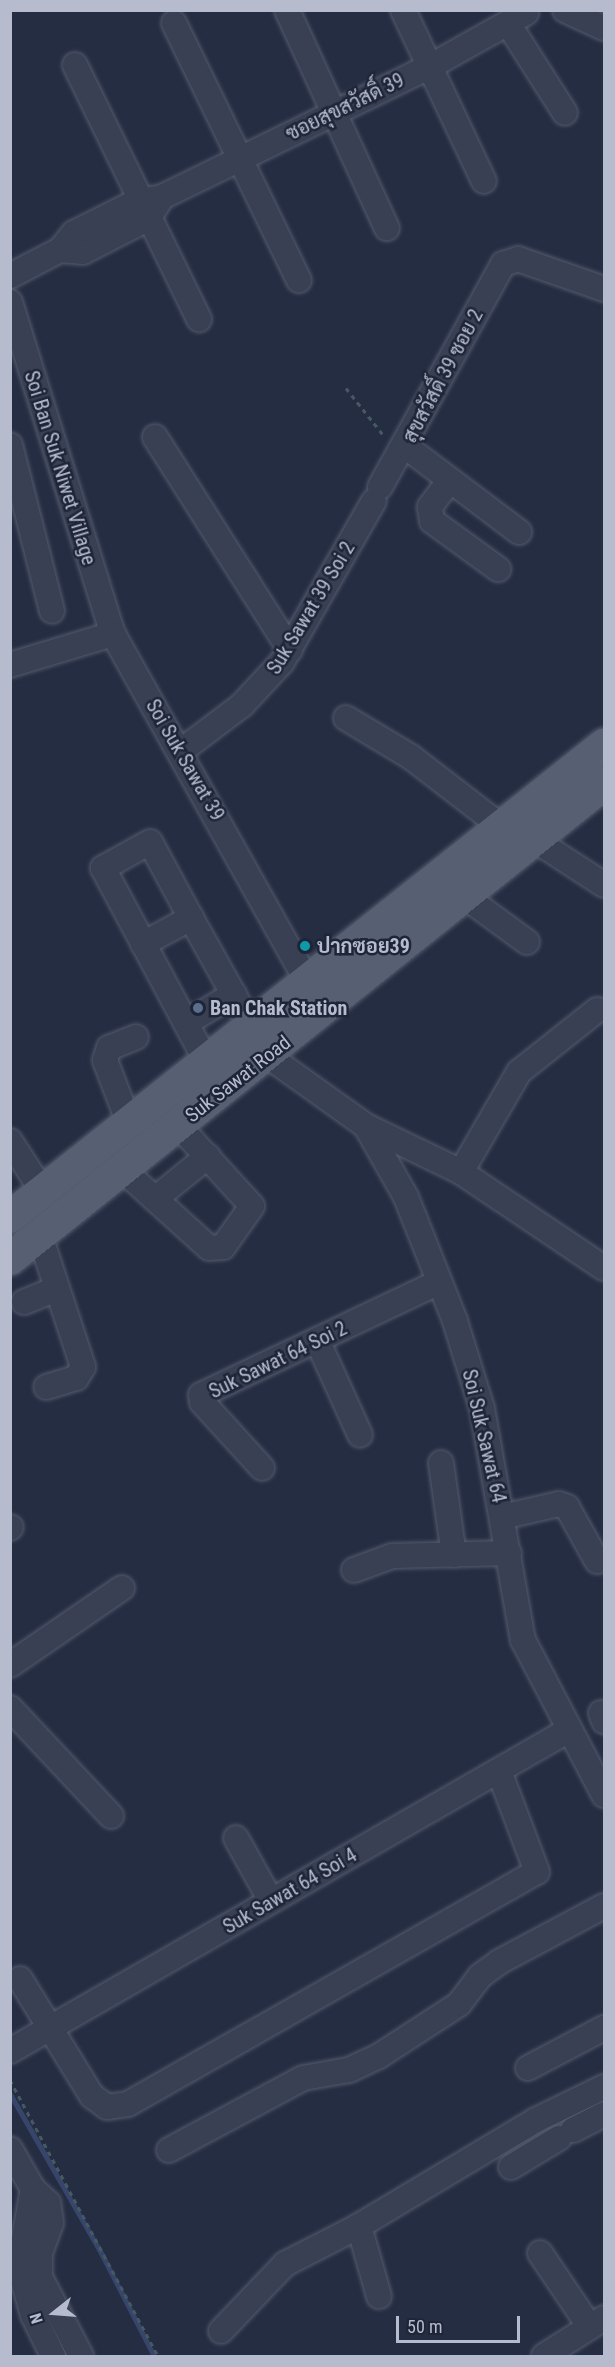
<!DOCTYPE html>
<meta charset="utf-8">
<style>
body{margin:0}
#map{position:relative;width:615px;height:2367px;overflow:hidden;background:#252d43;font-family:"Roboto Condensed",Sarabun,sans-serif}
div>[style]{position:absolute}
.stream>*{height:5px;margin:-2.5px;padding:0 2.5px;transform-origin:2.5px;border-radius:2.5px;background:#38456b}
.path>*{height:3px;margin-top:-1.5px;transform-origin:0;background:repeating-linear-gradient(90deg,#455961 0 4.5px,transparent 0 9px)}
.roads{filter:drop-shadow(0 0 2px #545b6d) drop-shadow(0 0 2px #545b6d)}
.minor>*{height:24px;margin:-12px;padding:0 12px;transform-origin:12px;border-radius:12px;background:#394053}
.major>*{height:32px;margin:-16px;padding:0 16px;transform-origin:16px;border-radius:16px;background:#575f73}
.dots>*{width:16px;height:16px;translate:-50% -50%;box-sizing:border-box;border:3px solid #1e2538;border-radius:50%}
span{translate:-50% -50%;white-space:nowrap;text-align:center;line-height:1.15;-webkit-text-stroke:5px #1e2538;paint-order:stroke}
.street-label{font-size:20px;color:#b6bccd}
.poi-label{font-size:20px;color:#b6bccd;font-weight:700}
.left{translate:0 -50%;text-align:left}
.frame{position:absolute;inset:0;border:12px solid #b6bccd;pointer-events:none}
.north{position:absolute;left:24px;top:2283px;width:60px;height:60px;-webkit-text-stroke:4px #1e2538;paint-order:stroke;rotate:253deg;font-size:16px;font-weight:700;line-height:24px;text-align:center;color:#b6bccd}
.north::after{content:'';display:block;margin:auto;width:21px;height:27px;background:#b6bccd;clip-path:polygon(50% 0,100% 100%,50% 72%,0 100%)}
.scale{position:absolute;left:396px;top:2316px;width:124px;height:27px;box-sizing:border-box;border:3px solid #b6bccd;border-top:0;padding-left:8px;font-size:18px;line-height:21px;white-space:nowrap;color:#b6bccd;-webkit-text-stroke:4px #1e2538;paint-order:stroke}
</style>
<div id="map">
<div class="stream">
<div style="left:10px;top:2094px;width:183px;rotate:60.2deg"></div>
<div style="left:101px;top:2253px;width:116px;rotate:62.8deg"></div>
</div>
<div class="path">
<div style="left:346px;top:388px;width:61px;rotate:51.6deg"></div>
<div style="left:10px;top:2080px;width:313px;rotate:61.8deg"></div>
</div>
<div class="roads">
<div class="minor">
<div style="left:287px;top:10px;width:240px;rotate:65.4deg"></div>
<div style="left:403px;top:10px;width:189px;rotate:64.7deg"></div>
<div style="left:565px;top:10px;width:43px;rotate:24.8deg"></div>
<div style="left:174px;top:23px;width:286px;rotate:64.1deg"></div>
<div style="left:509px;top:25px;width:104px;rotate:57.5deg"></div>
<div style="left:75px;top:65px;width:283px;rotate:64deg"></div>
<div style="left:162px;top:197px;width:299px;rotate:-26deg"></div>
<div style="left:431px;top:66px;width:109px;rotate:-29.2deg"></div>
<div style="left:162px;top:197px;width:25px;rotate:122deg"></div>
<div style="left:149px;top:218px;width:74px;rotate:152.7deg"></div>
<div style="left:83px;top:252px;width:23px;rotate:-175deg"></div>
<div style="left:60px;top:250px;width:22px;rotate:-51deg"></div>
<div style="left:74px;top:233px;width:72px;rotate:-26.6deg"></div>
<div style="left:138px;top:201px;width:24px;rotate:-9deg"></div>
<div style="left:10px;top:276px;width:56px;rotate:-27.5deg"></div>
<div style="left:10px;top:302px;width:348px;rotate:72.8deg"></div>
<div style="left:155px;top:437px;width:252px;rotate:57.6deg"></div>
<div style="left:10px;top:445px;width:171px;rotate:75.8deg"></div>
<div style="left:405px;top:446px;width:143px;rotate:37deg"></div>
<div style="left:450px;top:480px;width:34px;rotate:127deg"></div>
<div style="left:430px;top:507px;width:14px;rotate:82deg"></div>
<div style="left:432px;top:521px;width:82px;rotate:36deg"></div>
<div style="left:380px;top:487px;width:255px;rotate:-61.1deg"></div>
<div style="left:503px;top:264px;width:16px;rotate:-18deg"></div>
<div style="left:518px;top:259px;width:91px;rotate:19.2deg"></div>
<div style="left:10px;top:665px;width:108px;rotate:-16.8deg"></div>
<div style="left:113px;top:634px;width:398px;rotate:60.8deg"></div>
<div style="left:346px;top:718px;width:76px;rotate:31deg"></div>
<div style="left:411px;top:757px;width:115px;rotate:37.6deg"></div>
<div style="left:181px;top:751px;width:76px;rotate:-37deg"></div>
<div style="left:242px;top:705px;width:59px;rotate:-47.1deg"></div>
<div style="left:282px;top:662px;width:185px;rotate:-60.3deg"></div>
<div style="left:521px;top:831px;width:99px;rotate:33deg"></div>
<div style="left:464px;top:896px;width:78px;rotate:36.1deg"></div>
<div style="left:191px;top:918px;width:86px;rotate:-118.3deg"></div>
<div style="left:150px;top:842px;width:54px;rotate:151deg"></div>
<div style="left:103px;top:868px;width:219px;rotate:61.9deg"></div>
<div style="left:143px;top:944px;width:55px;rotate:-28.4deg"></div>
<div style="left:191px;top:918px;width:124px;rotate:60.9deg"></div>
<div style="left:186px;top:1023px;width:56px;rotate:-31.1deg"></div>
<div style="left:268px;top:1056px;width:120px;rotate:35.5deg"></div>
<div style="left:366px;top:1126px;width:81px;rotate:60.6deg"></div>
<div style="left:406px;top:1197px;width:133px;rotate:68.4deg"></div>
<div style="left:455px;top:1321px;width:91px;rotate:72.8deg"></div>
<div style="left:482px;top:1408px;width:236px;rotate:80deg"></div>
<div style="left:523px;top:1640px;width:175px;rotate:62.4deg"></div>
<div style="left:129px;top:1123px;width:67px;rotate:-110.9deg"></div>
<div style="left:105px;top:1060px;width:13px;rotate:-72deg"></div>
<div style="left:109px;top:1048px;width:29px;rotate:-22deg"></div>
<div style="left:366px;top:1126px;width:106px;rotate:25.8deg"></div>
<div style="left:461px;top:1172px;width:116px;rotate:-59.9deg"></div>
<div style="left:519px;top:1072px;width:100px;rotate:-38.5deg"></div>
<div style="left:10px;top:1141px;width:61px;rotate:57.1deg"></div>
<div style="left:123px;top:1170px;width:116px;rotate:42.2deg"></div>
<div style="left:209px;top:1248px;width:14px;rotate:-4deg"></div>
<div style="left:223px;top:1247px;width:50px;rotate:-54.7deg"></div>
<div style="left:252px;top:1206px;width:108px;rotate:-132.4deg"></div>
<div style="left:461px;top:1172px;width:172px;rotate:33.9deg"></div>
<div style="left:155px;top:1199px;width:68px;rotate:-39.1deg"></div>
<div style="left:40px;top:1236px;width:138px;rotate:71.8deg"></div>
<div style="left:83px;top:1367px;width:13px;rotate:122deg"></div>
<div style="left:76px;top:1378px;width:31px;rotate:163deg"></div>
<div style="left:24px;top:1302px;width:35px;rotate:-22deg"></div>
<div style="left:317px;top:1340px;width:104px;rotate:65.6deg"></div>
<div style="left:441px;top:1463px;width:93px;rotate:82deg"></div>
<div style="left:262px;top:1468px;width:89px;rotate:-132.3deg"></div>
<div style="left:202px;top:1402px;width:7px;rotate:-98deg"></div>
<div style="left:201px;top:1395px;width:263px;rotate:-25.4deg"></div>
<div style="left:502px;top:1517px;width:58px;rotate:-12.8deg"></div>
<div style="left:559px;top:1504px;width:9px;rotate:21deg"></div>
<div style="left:567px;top:1507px;width:62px;rotate:60.9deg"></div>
<div style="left:10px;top:1528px;width:1px;rotate:-45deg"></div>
<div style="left:354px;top:1570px;width:40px;rotate:-20.2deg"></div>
<div style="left:392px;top:1556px;width:117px;rotate:-1.5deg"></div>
<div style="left:10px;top:1665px;width:136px;rotate:-34.5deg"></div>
<div style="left:10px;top:1708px;width:148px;rotate:46.9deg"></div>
<div style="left:601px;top:1713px;width:9px;rotate:69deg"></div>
<div style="left:236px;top:1838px;width:72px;rotate:60.9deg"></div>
<div style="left:20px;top:1979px;width:137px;rotate:58.4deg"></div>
<div style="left:92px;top:2096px;width:19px;rotate:36deg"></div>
<div style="left:107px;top:2107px;width:21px;rotate:-8deg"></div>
<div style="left:128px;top:2104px;width:470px;rotate:-29.6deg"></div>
<div style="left:537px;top:1872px;width:108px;rotate:-110.6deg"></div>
<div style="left:10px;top:2051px;width:645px;rotate:-29.87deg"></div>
<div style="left:528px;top:2068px;width:86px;rotate:-27.8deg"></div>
<div style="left:573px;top:2130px;width:35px;rotate:-27deg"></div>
<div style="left:10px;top:2149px;width:46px;rotate:60.1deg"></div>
<div style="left:33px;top:2189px;width:21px;rotate:43deg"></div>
<div style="left:48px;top:2203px;width:20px;rotate:81deg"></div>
<div style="left:51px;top:2223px;width:32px;rotate:110deg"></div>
<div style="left:40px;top:2253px;width:24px;rotate:90deg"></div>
<div style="left:40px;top:2277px;width:89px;rotate:62.6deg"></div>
<div style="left:169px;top:2150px;width:152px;rotate:-28.2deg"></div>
<div style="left:303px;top:2078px;width:47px;rotate:-9.9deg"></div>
<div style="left:349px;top:2070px;width:33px;rotate:-25deg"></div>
<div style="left:379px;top:2056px;width:95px;rotate:-33deg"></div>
<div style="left:459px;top:2004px;width:35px;rotate:-53deg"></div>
<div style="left:480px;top:1976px;width:24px;rotate:-36deg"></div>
<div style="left:499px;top:1962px;width:119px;rotate:-28.1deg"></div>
<div style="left:511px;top:2167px;width:56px;rotate:-31.1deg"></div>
<div style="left:33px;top:2189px;width:78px;rotate:100.3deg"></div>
<div style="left:19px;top:2266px;width:51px;rotate:74.1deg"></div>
<div style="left:33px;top:2315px;width:46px;rotate:64deg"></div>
<div style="left:359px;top:2226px;width:73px;rotate:74.1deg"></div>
<div style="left:540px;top:2253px;width:89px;rotate:56deg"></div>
<div style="left:221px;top:2331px;width:93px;rotate:-46.3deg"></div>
<div style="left:285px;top:2264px;width:83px;rotate:-27.2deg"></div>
<div style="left:359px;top:2226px;width:206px;rotate:-30.9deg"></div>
<div style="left:536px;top:2120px;width:76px;rotate:-25.9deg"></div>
<div style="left:544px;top:2356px;width:71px;rotate:-32.3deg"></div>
</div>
<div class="major">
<div style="left:10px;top:1217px;width:759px;rotate:-38.47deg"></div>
<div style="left:10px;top:1259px;width:761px;rotate:-38.65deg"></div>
</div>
</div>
<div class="dots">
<div style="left:305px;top:946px;background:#0f9aa8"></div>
<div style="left:198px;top:1008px;background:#5c6f8a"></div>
</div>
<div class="street-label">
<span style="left:345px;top:107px;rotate:-26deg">ซอยสุขสวัสดิ์ 39</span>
<span style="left:443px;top:376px;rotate:-62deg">สุขสวัสดิ์ 39 ซอย 2</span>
<span style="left:60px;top:468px;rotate:73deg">Soi Ban Suk Niwet Village</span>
<span style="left:311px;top:608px;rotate:-59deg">Suk Sawat 39 Soi 2</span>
<span style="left:185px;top:760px;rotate:60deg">Soi Suk Sawat 39</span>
<span style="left:238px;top:1079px;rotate:-38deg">Suk Sawat Road</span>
<span style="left:278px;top:1360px;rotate:-26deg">Suk Sawat 64 Soi 2</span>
<span style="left:484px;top:1436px;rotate:77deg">Soi Suk Sawat 64</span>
<span style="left:290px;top:1891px;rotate:-30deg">Suk Sawat 64 Soi 4</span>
</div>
<div class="poi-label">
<span class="left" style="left:317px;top:946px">ปากซอย39</span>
<span class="left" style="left:210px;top:1008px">Ban Chak Station</span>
</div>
<div class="frame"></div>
<div class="north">N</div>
<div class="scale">50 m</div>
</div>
